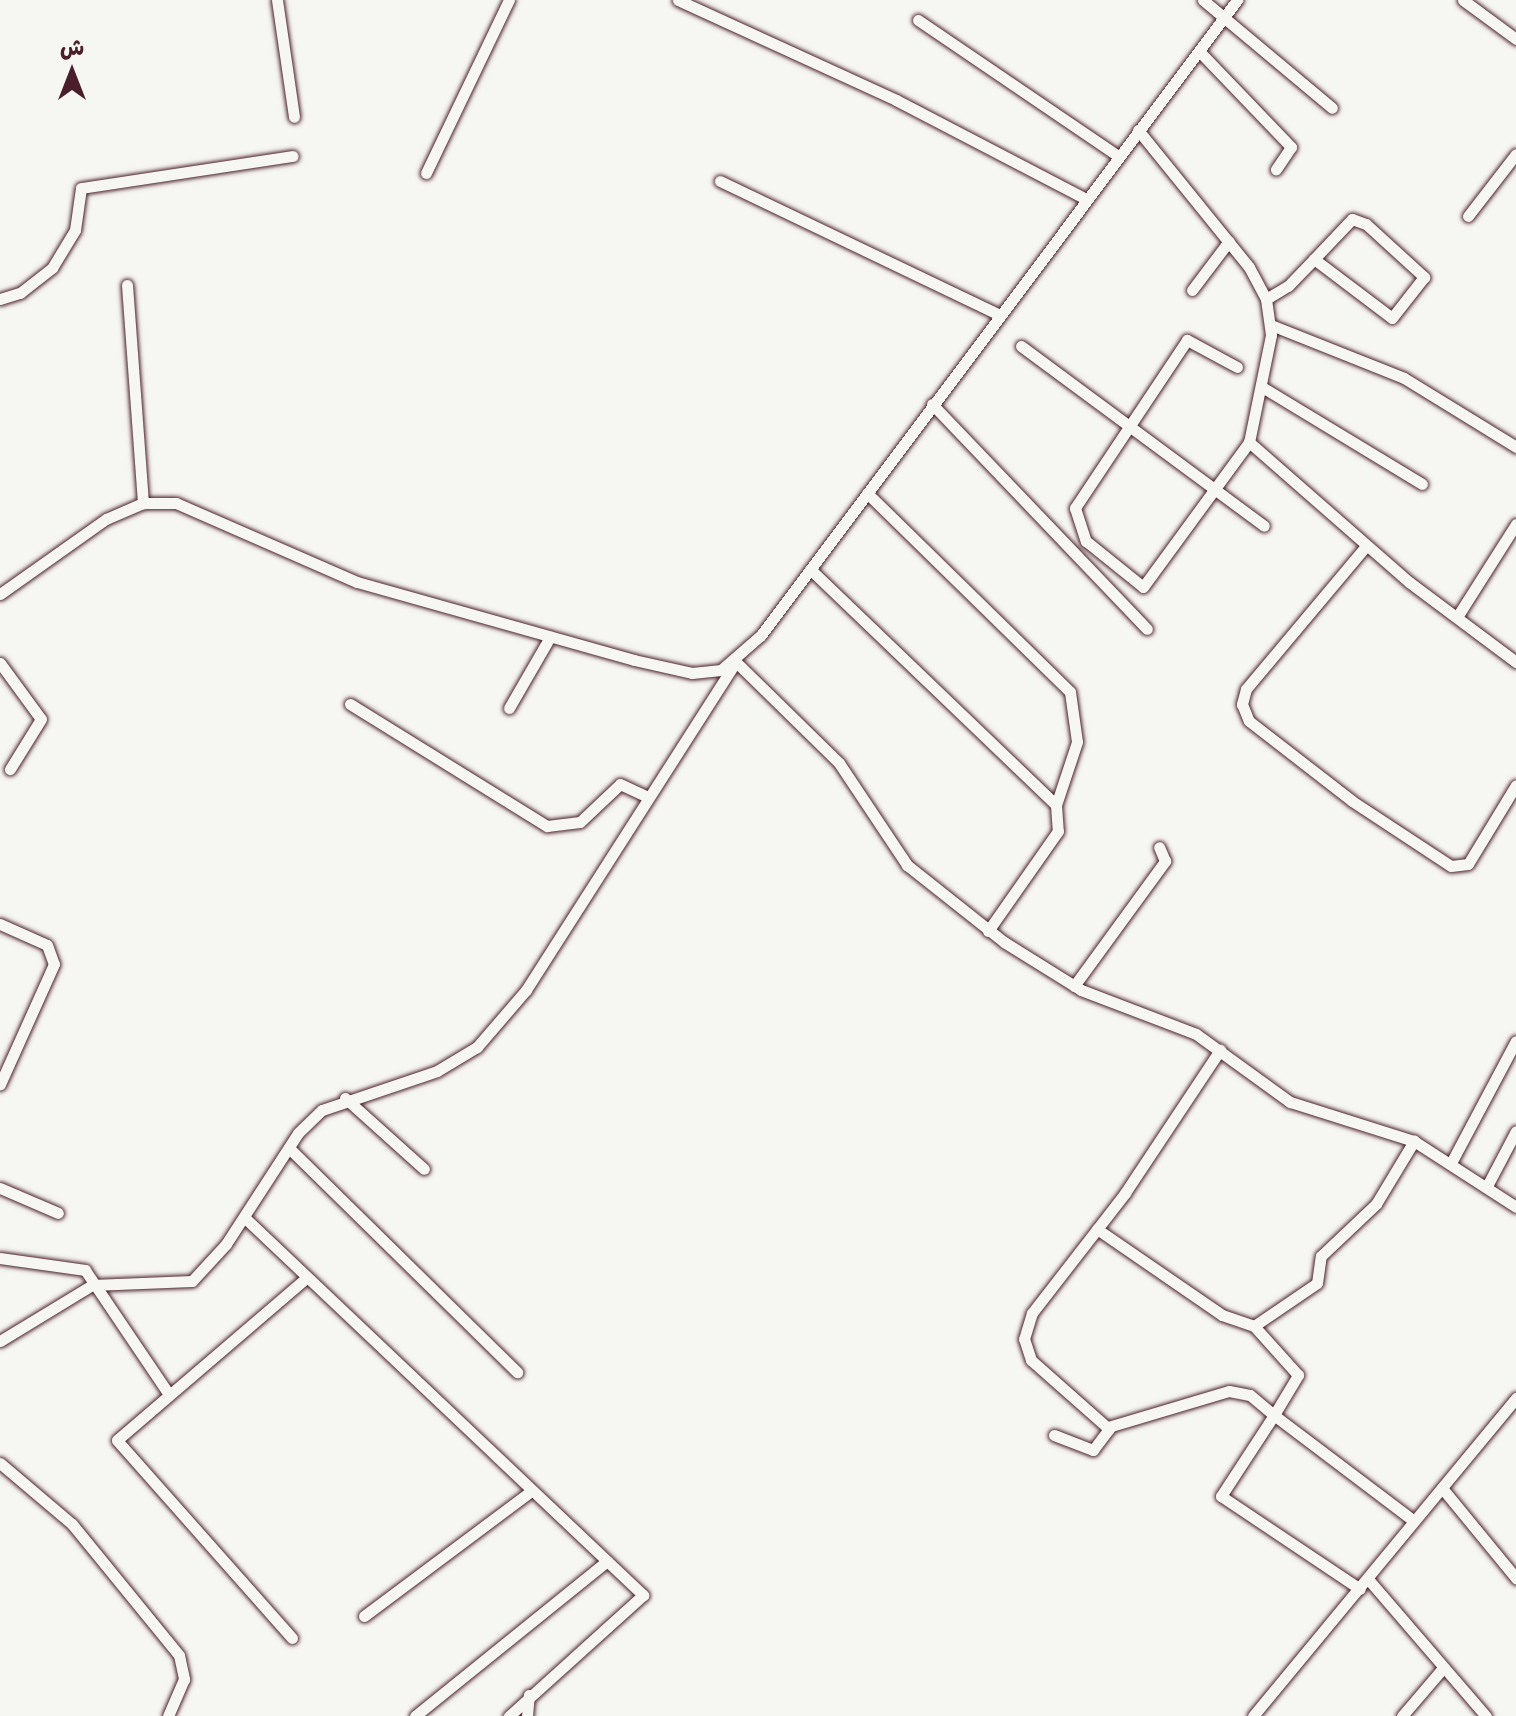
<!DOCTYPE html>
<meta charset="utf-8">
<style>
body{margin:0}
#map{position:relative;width:1516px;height:1716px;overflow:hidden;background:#f6f6f2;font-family:Caveat,"Playpen Sans Arabic",sans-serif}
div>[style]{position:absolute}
.roads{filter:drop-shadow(0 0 2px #4a1f2b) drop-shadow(0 0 2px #4a1f2b)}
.minor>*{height:11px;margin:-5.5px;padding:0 5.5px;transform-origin:5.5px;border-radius:5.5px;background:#f6f6f2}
span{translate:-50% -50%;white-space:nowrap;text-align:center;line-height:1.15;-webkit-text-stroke:7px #f6f6f2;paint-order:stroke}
.north{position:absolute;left:32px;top:32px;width:80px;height:80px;-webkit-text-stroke:6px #f6f6f2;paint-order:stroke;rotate:0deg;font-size:22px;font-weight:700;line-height:32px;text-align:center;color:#4a1f2b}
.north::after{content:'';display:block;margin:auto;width:28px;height:36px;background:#4a1f2b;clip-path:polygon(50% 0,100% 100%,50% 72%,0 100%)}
</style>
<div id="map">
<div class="roads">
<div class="minor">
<div style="left:277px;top:0;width:118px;rotate:81.7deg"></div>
<div style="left:678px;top:0;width:240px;rotate:24.6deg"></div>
<div style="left:896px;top:100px;width:214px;rotate:27.5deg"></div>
<div style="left:1203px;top:0;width:168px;rotate:39.9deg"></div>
<div style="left:1463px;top:0;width:66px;rotate:36.3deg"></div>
<div style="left:918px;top:20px;width:242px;rotate:34.2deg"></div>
<div style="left:1199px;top:51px;width:133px;rotate:46.2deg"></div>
<div style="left:1291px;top:147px;width:27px;rotate:124deg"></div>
<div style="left:1138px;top:130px;width:176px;rotate:51deg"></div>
<div style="left:1249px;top:267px;width:36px;rotate:62deg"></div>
<div style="left:1266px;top:299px;width:36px;rotate:82deg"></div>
<div style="left:1271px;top:335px;width:109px;rotate:101.6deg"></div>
<div style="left:1249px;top:442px;width:213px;rotate:41.2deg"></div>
<div style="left:1409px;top:582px;width:134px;rotate:36.8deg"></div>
<div style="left:426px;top:173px;width:192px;rotate:-64.4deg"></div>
<div style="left:720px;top:181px;width:310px;rotate:25.6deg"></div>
<div style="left:1468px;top:216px;width:78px;rotate:-52.3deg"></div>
<div style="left:127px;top:285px;width:219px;rotate:85.8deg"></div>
<div style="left:1192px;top:290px;width:61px;rotate:-52.9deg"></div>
<div style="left:0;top:299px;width:21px;rotate:-17deg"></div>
<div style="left:20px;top:293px;width:41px;rotate:-38deg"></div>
<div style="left:52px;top:268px;width:44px;rotate:-58.8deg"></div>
<div style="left:75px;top:230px;width:42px;rotate:-81.9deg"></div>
<div style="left:81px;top:188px;width:214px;rotate:-8.6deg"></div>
<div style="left:1266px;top:299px;width:26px;rotate:-31deg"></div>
<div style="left:1288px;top:286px;width:37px;rotate:-46deg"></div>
<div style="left:1314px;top:259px;width:55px;rotate:-46.5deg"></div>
<div style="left:1352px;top:219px;width:15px;rotate:20deg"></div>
<div style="left:1366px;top:224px;width:79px;rotate:42.4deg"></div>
<div style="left:1424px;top:277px;width:52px;rotate:128deg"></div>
<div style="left:1392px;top:318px;width:98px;rotate:-142.9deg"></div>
<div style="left:1271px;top:325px;width:143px;rotate:21.7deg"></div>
<div style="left:1404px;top:378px;width:132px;rotate:31.6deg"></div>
<div style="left:1021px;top:346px;width:302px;rotate:36.5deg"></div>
<div style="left:1237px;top:367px;width:57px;rotate:-151.6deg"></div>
<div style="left:1187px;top:340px;width:202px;rotate:123.7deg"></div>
<div style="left:1075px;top:508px;width:35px;rotate:72deg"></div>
<div style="left:1086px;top:541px;width:73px;rotate:38.9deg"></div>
<div style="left:1143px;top:587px;width:180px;rotate:-53.8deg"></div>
<div style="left:1262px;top:387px;width:187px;rotate:31.2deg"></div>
<div style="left:932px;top:404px;width:311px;rotate:46.3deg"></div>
<div style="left:867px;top:493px;width:284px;rotate:44.4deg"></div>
<div style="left:1070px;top:692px;width:50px;rotate:82deg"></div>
<div style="left:1077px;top:742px;width:66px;rotate:108.4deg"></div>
<div style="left:1366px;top:546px;width:187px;rotate:130deg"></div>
<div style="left:1246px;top:689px;width:16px;rotate:105deg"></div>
<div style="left:1242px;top:704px;width:18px;rotate:68deg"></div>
<div style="left:1249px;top:721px;width:130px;rotate:37.8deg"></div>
<div style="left:1352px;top:801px;width:118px;rotate:33.3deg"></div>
<div style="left:1451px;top:866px;width:17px;rotate:-7deg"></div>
<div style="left:1468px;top:864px;width:92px;rotate:-58.7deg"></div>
<div style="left:810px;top:569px;width:341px;rotate:43.8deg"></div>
<div style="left:1056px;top:805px;width:26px;rotate:86deg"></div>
<div style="left:1058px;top:831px;width:122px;rotate:125deg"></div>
<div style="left:0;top:594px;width:130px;rotate:-35.3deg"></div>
<div style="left:106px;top:519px;width:40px;rotate:-23.4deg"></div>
<div style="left:143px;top:503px;width:33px"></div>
<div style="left:176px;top:503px;width:197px;rotate:23.6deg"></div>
<div style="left:357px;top:582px;width:288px;rotate:15.7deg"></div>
<div style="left:634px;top:660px;width:59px;rotate:12.6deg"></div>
<div style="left:692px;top:673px;width:29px;rotate:-6deg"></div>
<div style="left:721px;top:670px;width:53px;rotate:-41.2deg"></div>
<div style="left:761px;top:635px;width:794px;rotate:-53.14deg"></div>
<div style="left:1457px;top:617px;width:110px;rotate:-57.6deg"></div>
<div style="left:0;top:663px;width:69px;rotate:53.8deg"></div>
<div style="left:41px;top:719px;width:59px;rotate:121.8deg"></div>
<div style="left:350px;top:704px;width:232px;rotate:31.8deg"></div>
<div style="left:547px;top:826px;width:33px;rotate:-7deg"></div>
<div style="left:580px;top:822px;width:55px;rotate:-43.5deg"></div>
<div style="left:620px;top:784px;width:29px;rotate:25deg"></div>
<div style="left:509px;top:708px;width:82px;rotate:-60deg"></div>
<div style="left:0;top:924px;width:51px;rotate:24.1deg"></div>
<div style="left:47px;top:945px;width:20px;rotate:70deg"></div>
<div style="left:54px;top:964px;width:132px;rotate:114.2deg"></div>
<div style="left:1074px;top:986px;width:155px;rotate:-53.9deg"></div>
<div style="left:1165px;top:861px;width:15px;rotate:-113deg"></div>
<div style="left:345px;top:1098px;width:106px;rotate:41.9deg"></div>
<div style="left:289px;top:1148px;width:320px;rotate:44.5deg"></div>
<div style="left:1451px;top:1163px;width:138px;rotate:-62deg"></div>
<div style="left:1487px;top:1186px;width:62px;rotate:-62.2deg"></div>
<div style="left:0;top:1188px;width:63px;rotate:23.3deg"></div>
<div style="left:244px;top:1217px;width:550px;rotate:43.45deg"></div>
<div style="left:643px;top:1595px;width:181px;rotate:137.9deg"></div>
<div style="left:1097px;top:1229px;width:152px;rotate:34.5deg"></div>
<div style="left:1222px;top:1315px;width:34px;rotate:19deg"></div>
<div style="left:0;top:1258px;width:86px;rotate:8deg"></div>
<div style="left:85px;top:1270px;width:148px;rotate:56deg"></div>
<div style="left:0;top:1341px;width:108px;rotate:-31.3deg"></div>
<div style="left:92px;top:1285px;width:100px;rotate:-2.3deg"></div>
<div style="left:192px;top:1281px;width:50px;rotate:-47.4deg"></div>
<div style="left:226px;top:1244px;width:132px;rotate:-57deg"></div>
<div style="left:298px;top:1133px;width:33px;rotate:-44deg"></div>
<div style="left:322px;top:1110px;width:121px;rotate:-18.7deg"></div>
<div style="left:437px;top:1071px;width:47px;rotate:-31deg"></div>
<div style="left:477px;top:1047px;width:75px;rotate:-49.3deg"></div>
<div style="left:526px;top:990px;width:389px;rotate:-57.4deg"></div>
<div style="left:736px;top:662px;width:144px;rotate:44.4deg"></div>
<div style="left:839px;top:763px;width:123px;rotate:56.3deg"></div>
<div style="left:907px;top:865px;width:124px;rotate:38.4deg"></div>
<div style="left:1004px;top:942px;width:91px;rotate:31.9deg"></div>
<div style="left:1081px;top:990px;width:123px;rotate:20.9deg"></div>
<div style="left:1196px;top:1034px;width:116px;rotate:35.9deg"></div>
<div style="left:1290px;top:1102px;width:130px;rotate:17.5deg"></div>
<div style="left:1414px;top:1141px;width:121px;rotate:32.9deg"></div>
<div style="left:1108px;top:1427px;width:126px;rotate:-16.6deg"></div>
<div style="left:1229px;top:1391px;width:21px;rotate:11deg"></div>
<div style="left:1250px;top:1395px;width:31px;rotate:40deg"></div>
<div style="left:1274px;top:1415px;width:97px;rotate:123.2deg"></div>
<div style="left:1221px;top:1496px;width:167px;rotate:33.8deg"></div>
<div style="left:1054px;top:1435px;width:42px;rotate:21deg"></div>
<div style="left:1093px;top:1450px;width:26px;rotate:-53deg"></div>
<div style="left:1109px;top:1429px;width:104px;rotate:-138.5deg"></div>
<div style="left:1031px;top:1360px;width:22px;rotate:-108deg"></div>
<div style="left:1024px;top:1339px;width:27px;rotate:-73deg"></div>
<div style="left:1032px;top:1313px;width:152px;rotate:-52.2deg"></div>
<div style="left:1125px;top:1193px;width:172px;rotate:-56.4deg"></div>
<div style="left:0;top:1463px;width:94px;rotate:40.3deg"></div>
<div style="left:72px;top:1524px;width:169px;rotate:50.8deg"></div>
<div style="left:179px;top:1655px;width:25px;rotate:78deg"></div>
<div style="left:184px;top:1679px;width:40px;rotate:113.4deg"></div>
<div style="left:1442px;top:1488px;width:117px;rotate:50.6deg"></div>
<div style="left:1414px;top:1521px;width:176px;rotate:-142.9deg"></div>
<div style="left:1274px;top:1415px;width:47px;rotate:-59deg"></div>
<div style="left:1298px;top:1375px;width:66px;rotate:-131.9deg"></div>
<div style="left:1254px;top:1326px;width:76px;rotate:-34.3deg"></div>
<div style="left:1317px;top:1283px;width:27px;rotate:-82deg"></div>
<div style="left:1321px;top:1256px;width:76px;rotate:-43.4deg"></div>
<div style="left:1376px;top:1204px;width:74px;rotate:-58.9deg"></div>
<div style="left:1368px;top:1579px;width:181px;rotate:49.3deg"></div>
<div style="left:364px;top:1616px;width:209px;rotate:-36.8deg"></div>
<div style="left:292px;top:1638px;width:264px;rotate:-131.5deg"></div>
<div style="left:117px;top:1440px;width:250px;rotate:-40.6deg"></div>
<div style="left:415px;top:1716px;width:247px;rotate:-38.9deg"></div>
<div style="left:527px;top:1716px;width:21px;rotate:-85deg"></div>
<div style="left:1253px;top:1716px;width:413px;rotate:-50.4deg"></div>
<div style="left:1402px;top:1716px;width:63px;rotate:-49.5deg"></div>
</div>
</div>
<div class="north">ش</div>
</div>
